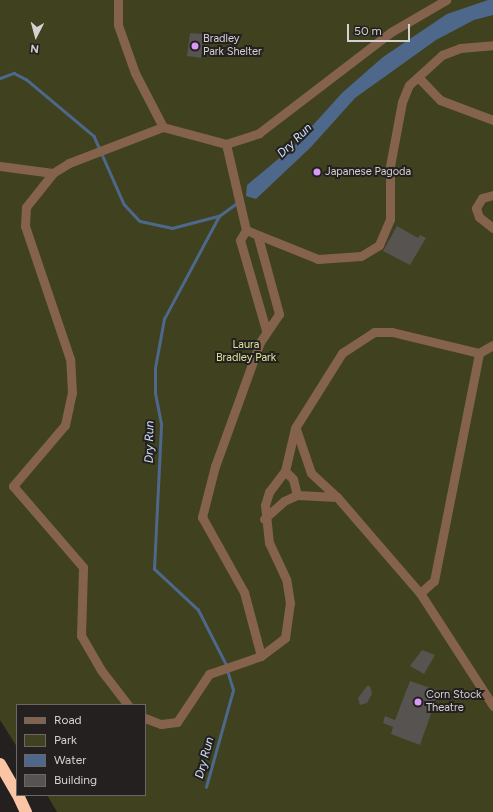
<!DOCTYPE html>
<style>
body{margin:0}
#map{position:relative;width:493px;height:812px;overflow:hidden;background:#23201f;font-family:Figtree,sans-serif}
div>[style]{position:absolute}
.green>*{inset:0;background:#3f411f}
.water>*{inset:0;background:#4e688b}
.stream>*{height:2.5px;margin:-1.25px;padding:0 1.25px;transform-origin:1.25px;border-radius:1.25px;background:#4e688b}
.building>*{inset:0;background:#565351}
.minor>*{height:9px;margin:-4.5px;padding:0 4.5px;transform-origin:4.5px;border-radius:4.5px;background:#84624c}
.highway>*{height:12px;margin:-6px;padding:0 6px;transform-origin:6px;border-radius:6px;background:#fac5a5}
.dots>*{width:11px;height:11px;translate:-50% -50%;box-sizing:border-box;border:2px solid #23201f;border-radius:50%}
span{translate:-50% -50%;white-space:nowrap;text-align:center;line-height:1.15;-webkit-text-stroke:4px #23201f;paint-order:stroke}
.poi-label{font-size:11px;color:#d4d2d1}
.left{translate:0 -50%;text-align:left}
.park-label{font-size:11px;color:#dce39a}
.water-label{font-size:12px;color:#d1e3fa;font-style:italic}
.legend{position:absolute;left:16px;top:704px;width:130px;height:92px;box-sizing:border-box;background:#23201f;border:1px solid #6a6766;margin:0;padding:5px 7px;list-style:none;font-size:12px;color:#d4d2d1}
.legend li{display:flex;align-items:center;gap:8px;height:20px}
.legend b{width:20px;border:1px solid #6a6766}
.north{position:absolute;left:16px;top:16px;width:40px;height:40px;-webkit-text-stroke:3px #23201f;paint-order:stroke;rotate:186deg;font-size:11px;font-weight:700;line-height:16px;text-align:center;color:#d4d2d1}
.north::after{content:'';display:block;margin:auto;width:14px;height:18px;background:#d4d2d1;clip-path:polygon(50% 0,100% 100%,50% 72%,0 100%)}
.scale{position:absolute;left:347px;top:24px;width:63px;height:18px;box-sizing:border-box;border:2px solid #d4d2d1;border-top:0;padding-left:5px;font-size:12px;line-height:14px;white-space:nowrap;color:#d4d2d1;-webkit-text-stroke:3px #23201f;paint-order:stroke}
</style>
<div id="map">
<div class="green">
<div style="clip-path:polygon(0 0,493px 0,493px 812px,57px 812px,47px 795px,145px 795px,145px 705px,17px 705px,17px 747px,0 720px)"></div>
</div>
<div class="water">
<div style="clip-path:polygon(488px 0,493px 0,493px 15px,474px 20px,436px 40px,355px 98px,311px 147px,256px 199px,246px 196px,247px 185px,295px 145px,342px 93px,383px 57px,447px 14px)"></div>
</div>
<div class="stream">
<div style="left:0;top:78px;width:15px;rotate:-20deg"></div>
<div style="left:14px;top:73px;width:13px;rotate:27deg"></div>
<div style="left:26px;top:79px;width:89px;rotate:40deg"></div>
<div style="left:94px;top:136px;width:74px;rotate:66.2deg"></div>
<div style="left:124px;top:204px;width:23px;rotate:47deg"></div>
<div style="left:140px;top:221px;width:33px;rotate:12deg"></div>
<div style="left:172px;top:228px;width:48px;rotate:-14.6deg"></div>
<div style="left:226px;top:665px;width:62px;rotate:-117deg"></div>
<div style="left:198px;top:610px;width:60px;rotate:-137deg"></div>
<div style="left:154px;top:569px;width:145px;rotate:-87.2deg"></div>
<div style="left:161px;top:424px;width:31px;rotate:-101deg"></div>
<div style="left:155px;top:394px;width:26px;rotate:-90deg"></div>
<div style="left:155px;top:368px;width:50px;rotate:-79.6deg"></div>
<div style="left:164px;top:319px;width:117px;rotate:-61.9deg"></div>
<div style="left:219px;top:216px;width:22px;rotate:-36deg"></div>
<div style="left:206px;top:787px;width:101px;rotate:-74.4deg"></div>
<div style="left:233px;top:690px;width:21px;rotate:-107deg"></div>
</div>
<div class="building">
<div style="clip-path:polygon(190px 33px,204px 34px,201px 58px,187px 56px)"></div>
<div style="clip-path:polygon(397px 226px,418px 238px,420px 235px,426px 238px,410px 265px,383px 251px)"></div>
<div style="clip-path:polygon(422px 650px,435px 655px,424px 674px,410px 666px)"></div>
<div style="clip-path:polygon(410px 681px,439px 691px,420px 745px,391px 734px,393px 727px,383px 723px,385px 716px,395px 720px)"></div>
<div style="clip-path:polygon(367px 686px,370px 686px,372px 694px,367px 703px,360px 705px,358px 698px)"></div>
</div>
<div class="minor">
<div style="left:118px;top:0;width:25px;rotate:90deg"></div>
<div style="left:118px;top:25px;width:51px;rotate:70.5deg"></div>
<div style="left:135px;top:73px;width:61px;rotate:62.6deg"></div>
<div style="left:418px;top:77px;width:32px;rotate:46deg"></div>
<div style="left:440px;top:100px;width:57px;rotate:20.7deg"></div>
<div style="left:226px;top:144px;width:88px;rotate:76.9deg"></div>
<div style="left:246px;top:230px;width:78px;rotate:21.9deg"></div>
<div style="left:318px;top:259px;width:43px;rotate:-4deg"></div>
<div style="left:361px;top:256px;width:21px;rotate:-31deg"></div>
<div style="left:379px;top:245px;width:28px;rotate:-67deg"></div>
<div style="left:390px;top:219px;width:53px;rotate:-90deg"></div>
<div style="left:390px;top:166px;width:65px;rotate:-79.4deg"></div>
<div style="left:402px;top:102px;width:18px;rotate:-68deg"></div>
<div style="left:409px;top:85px;width:45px;rotate:-42.3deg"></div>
<div style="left:442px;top:55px;width:19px;rotate:-21deg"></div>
<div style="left:460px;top:48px;width:33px;rotate:-5deg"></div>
<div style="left:0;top:166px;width:53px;rotate:7.5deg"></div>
<div style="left:493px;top:195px;width:11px;rotate:165deg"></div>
<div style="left:482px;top:198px;width:12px;rotate:121deg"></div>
<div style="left:476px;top:208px;width:9px;rotate:72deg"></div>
<div style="left:479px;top:217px;width:18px;rotate:38deg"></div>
<div style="left:246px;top:230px;width:12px;rotate:121deg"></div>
<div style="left:240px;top:240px;width:94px;rotate:73.9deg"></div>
<div style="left:258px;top:237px;width:80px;rotate:74.7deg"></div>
<div style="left:279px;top:314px;width:34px;rotate:124deg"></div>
<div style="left:260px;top:342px;width:132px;rotate:109.9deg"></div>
<div style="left:215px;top:466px;width:53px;rotate:104.3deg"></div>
<div style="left:202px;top:517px;width:86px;rotate:60.8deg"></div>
<div style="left:244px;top:592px;width:66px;rotate:75.1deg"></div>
<div style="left:296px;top:429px;width:46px;rotate:71.2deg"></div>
<div style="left:311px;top:473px;width:35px;rotate:43deg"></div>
<div style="left:337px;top:497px;width:127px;rotate:49.2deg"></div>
<div style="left:420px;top:593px;width:135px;rotate:57.1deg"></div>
<div style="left:285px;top:471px;width:11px;rotate:45deg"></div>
<div style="left:293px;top:479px;width:16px;rotate:76deg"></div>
<div style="left:264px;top:519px;width:27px;rotate:-42deg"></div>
<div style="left:284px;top:501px;width:14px;rotate:-25deg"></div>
<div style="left:297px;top:495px;width:40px;rotate:2.9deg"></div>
<div style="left:420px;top:593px;width:18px;rotate:-41deg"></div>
<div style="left:434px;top:581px;width:232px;rotate:-78.8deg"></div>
<div style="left:128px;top:705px;width:44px;rotate:-127.6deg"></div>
<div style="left:101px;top:670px;width:39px;rotate:-120deg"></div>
<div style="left:81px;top:636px;width:69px;rotate:-88.3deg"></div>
<div style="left:83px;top:567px;width:107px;rotate:-130.8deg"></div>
<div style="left:13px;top:486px;width:80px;rotate:-49.6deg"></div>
<div style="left:65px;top:425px;width:33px;rotate:-78deg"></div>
<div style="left:72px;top:393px;width:34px;rotate:-93deg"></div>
<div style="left:70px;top:359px;width:140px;rotate:-108.7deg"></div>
<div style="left:25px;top:226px;width:19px;rotate:-87deg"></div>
<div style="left:26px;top:207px;width:43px;rotate:-51.5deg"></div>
<div style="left:53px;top:173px;width:19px;rotate:-32deg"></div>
<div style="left:69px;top:163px;width:101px;rotate:-21deg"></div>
<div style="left:163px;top:127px;width:65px;rotate:15.1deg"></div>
<div style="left:226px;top:144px;width:35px;rotate:-18deg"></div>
<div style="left:259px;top:133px;width:166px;rotate:-37.4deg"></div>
<div style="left:391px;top:32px;width:64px;rotate:-30.2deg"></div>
<div style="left:145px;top:718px;width:17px;rotate:21deg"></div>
<div style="left:161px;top:724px;width:16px;rotate:-7deg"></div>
<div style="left:177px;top:722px;width:58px;rotate:-56.3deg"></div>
<div style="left:209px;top:674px;width:55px;rotate:-19.1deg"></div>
<div style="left:261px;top:656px;width:30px;rotate:-37deg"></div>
<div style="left:285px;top:638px;width:35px;rotate:-82deg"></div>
<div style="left:290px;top:603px;width:24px;rotate:-99deg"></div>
<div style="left:286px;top:579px;width:40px;rotate:-115deg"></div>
<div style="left:269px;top:543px;width:38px;rotate:-96deg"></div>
<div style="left:265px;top:505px;width:14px;rotate:-73deg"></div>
<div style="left:269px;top:492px;width:26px;rotate:-53deg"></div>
<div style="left:285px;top:471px;width:44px;rotate:-76.9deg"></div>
<div style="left:295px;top:428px;width:89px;rotate:-57.9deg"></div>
<div style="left:342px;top:353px;width:38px;rotate:-33deg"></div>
<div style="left:374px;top:332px;width:18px"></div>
<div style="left:392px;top:332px;width:89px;rotate:13.6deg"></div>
<div style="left:479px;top:353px;width:16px;rotate:-30deg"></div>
</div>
<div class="highway">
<div style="left:0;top:764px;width:34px;rotate:60deg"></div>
<div style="left:18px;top:795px;width:19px;rotate:65deg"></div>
</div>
<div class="dots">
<div style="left:195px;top:46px;background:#d89bf8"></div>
<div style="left:317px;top:172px;background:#d89bf8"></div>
<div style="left:418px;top:702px;background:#d89bf8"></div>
</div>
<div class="poi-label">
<span class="left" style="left:203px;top:46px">Bradley<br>Park Shelter</span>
<span class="left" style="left:325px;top:172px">Japanese Pagoda</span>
<span class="left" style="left:426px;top:702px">Corn Stock<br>Theatre</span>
</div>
<div class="park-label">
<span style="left:246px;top:352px">Laura<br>Bradley Park</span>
</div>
<div class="water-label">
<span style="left:295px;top:141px;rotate:-44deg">Dry Run</span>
<span style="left:150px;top:442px;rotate:-89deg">Dry Run</span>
<span style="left:205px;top:758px;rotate:-75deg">Dry Run</span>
</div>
<ul class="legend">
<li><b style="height:5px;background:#84624c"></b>Road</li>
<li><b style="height:11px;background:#3f411f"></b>Park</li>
<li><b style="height:11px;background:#4e688b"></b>Water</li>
<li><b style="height:11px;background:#565351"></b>Building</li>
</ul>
<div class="north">N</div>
<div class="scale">50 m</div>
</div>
